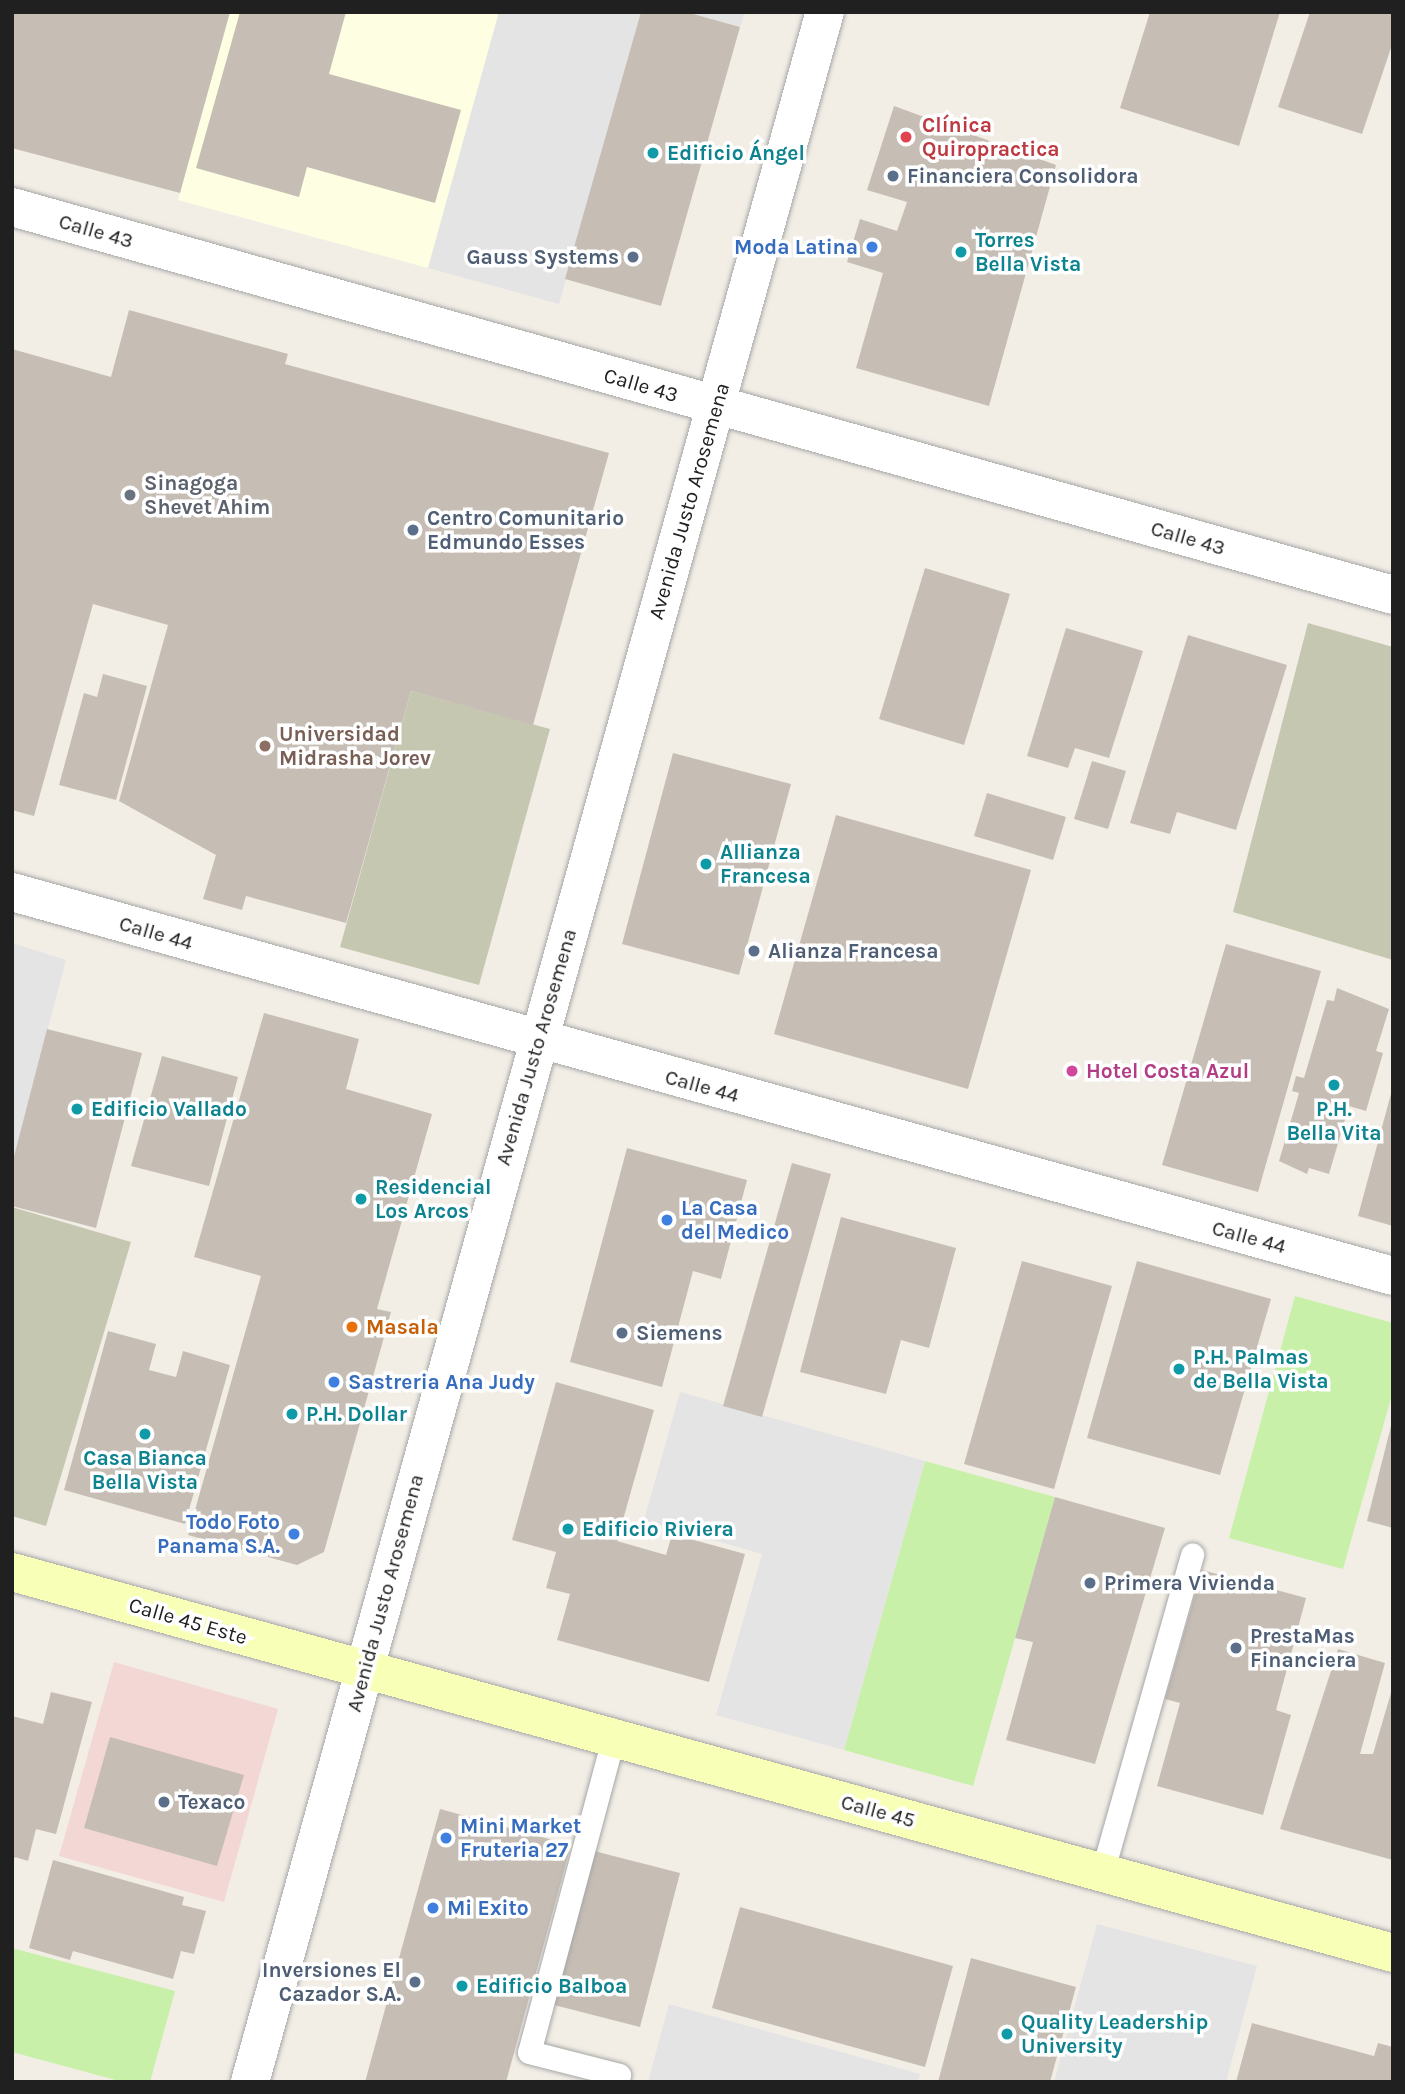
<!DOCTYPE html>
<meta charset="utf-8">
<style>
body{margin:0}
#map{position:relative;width:1405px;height:2094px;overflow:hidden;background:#f2eee6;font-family:Karla,sans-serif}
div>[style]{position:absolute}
.commercial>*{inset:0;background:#f3d7d4}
.education>*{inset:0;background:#feffe2}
.construction>*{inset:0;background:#c6c7b0}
.grass>*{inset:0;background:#c8f0a8}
.parking>*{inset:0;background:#e4e4e4}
.building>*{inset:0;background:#c6beb5}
.roads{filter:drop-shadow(0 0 2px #a7a7a7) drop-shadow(0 0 2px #a7a7a7)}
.service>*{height:23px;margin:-11.5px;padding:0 11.5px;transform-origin:11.5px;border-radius:11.5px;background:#fff}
.minor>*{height:38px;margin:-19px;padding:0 19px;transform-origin:19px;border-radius:19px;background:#fff}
.tertiary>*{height:38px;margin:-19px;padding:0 19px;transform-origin:19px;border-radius:19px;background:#fff}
.secondary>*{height:38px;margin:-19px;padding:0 19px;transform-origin:19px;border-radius:19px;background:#f8ffb7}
.dots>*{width:19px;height:19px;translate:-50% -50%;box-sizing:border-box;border:4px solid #fff;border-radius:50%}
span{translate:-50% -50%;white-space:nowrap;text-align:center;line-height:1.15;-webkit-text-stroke:7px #fff;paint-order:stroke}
.health-label{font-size:21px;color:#be3a42;font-weight:700}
.left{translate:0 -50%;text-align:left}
.culture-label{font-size:21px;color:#0d838f;font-weight:700}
.service-label{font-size:21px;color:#4e5e75;font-weight:700}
.right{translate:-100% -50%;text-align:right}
.street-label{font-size:21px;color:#202020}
.shop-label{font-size:21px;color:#366cbe;font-weight:700}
.worship-label{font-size:21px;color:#5b616d;font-weight:700}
.education-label{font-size:21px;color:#785e54;font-weight:700}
.hotel-label{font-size:21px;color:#b23c85;font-weight:700}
.food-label{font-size:21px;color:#c56008;font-weight:700}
.frame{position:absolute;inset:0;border:14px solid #202020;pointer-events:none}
</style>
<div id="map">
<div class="commercial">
<div style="clip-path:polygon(114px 1662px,278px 1709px,224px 1902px,59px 1856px)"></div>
</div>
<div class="education">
<div style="clip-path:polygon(230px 12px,499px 12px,428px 268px,178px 200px)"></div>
</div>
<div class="construction">
<div style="clip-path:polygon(1308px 623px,1393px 647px,1393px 960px,1233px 912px)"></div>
<div style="clip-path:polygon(411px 691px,550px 729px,479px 985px,340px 947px)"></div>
<div style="clip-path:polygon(12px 1207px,131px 1242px,46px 1526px,12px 1516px)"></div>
</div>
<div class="grass">
<div style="clip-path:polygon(1295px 1296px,1393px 1323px,1393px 1391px,1343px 1569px,1229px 1538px)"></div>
<div style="clip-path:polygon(925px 1461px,1055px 1497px,973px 1786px,844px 1750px)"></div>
<div style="clip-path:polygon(12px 1948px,175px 1991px,150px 2082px,123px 2082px,12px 2052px)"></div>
</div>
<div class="parking">
<div style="clip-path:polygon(499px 12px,641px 12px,559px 304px,428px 268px)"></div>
<div style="clip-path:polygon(686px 12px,745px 12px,740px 27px)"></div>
<div style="clip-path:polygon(12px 943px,66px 960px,12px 1164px)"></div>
<div style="clip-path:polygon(680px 1392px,925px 1461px,844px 1750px,716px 1715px,762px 1554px,644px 1520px)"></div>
<div style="clip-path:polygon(1097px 1924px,1257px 1966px,1226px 2082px,1054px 2082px)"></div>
<div style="clip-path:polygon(669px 2004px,920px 2074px,918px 2082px,648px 2082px)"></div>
</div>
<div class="building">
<div style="clip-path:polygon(12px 12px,230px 12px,180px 193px,12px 148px)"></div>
<div style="clip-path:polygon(240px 12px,346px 12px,329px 74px,461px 110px,435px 203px,307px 167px,299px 197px,196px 168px)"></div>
<div style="clip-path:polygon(641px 12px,686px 12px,740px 27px,661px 306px,565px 279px)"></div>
<div style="clip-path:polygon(1150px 12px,1280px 12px,1239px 146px,1120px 108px)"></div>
<div style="clip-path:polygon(1310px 12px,1393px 12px,1393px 42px,1362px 134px,1278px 107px)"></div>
<div style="clip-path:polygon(894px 106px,1056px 165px,989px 406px,856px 368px,883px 273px,847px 262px,860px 219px,897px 231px,907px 202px,867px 190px)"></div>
<div style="clip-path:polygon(129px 310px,288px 354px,285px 364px,609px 453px,533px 725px,411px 691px,346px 923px,246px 896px,242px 910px,203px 899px,216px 855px,119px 801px,168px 625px,93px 604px,34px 816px,12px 810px,12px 349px,111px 377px)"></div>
<div style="clip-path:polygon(925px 568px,1010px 594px,964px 745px,879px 719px)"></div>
<div style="clip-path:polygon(1066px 628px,1143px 651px,1109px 758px,1075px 748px,1068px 768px,1027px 756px)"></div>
<div style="clip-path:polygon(1188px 635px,1287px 665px,1236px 830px,1177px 812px,1170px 834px,1130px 823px)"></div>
<div style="clip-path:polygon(103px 674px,147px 686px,116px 800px,59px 785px,84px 693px,97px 697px)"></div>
<div style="clip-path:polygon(673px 753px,791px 784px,739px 975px,622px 944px)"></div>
<div style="clip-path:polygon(1092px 761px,1126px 771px,1108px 829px,1074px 819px)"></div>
<div style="clip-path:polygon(987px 793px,1066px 817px,1053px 860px,974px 836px)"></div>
<div style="clip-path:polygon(836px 815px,1031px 870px,968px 1089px,774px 1034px)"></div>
<div style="clip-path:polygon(1226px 944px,1321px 971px,1258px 1192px,1162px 1165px)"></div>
<div style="clip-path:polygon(1337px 988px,1389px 1009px,1376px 1051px,1383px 1053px,1366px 1111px,1349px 1106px,1329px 1174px,1309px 1168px,1307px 1174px,1279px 1161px,1299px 1093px,1292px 1091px,1296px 1076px,1304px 1078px,1327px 1000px,1334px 1001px)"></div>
<div style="clip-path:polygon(264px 1013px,359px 1039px,346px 1089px,432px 1114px,377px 1309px,391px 1312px,324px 1552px,297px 1565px,188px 1535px,261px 1276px,194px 1257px)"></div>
<div style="clip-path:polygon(47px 1029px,142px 1053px,96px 1228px,12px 1206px,12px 1164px)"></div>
<div style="clip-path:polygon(162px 1056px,238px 1077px,209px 1186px,131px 1166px)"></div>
<div style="clip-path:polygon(1392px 1090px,1393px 1091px,1393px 1226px,1358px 1216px)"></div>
<div style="clip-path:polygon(627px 1148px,747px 1180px,721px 1279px,693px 1271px,662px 1387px,570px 1362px)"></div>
<div style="clip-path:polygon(792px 1163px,831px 1174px,762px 1417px,723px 1406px)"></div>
<div style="clip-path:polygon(841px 1217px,956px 1248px,929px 1348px,901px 1340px,886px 1394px,800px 1372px)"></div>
<div style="clip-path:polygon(1022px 1261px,1112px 1286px,1054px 1489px,964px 1464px)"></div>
<div style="clip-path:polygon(1137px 1261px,1271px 1299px,1220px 1475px,1087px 1438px)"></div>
<div style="clip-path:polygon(108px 1331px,156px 1344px,149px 1370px,176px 1377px,183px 1351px,230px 1365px,185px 1524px,64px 1490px)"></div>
<div style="clip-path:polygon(556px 1382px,654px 1410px,617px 1541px,666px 1555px,672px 1534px,745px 1554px,709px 1682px,557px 1640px,570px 1594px,546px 1588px,556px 1552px,512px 1540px)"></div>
<div style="clip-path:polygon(1392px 1422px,1393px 1423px,1393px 1528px,1367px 1521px)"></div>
<div style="clip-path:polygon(1055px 1497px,1165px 1528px,1095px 1764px,1006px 1740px,1033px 1642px,1015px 1638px)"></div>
<div style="clip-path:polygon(1202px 1570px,1306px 1598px,1276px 1710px,1291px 1715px,1263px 1815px,1157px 1786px,1180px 1703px,1165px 1699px)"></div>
<div style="clip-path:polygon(1338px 1649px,1385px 1663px,1360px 1754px,1373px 1754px,1393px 1686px,1393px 1860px,1280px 1829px)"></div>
<div style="clip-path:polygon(51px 1692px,92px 1702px,56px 1834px,36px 1829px,28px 1861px,15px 1857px,12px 1863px,12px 1716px,43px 1724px)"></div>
<div style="clip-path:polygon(110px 1737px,244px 1775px,217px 1866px,84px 1828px)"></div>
<div style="clip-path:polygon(440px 1809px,571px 1845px,506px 2082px,365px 2082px)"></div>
<div style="clip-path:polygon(594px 1851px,680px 1873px,640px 2027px,554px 2005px)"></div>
<div style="clip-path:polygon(53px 1860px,184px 1897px,182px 1905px,206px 1911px,194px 1954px,181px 1951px,173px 1979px,73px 1951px,70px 1960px,29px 1948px)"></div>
<div style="clip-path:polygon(740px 1907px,953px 1966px,925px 2067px,712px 2008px)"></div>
<div style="clip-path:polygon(971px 1958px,1076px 1987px,1050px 2082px,938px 2082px)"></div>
<div style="clip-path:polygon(1252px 2023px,1374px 2056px,1378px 2043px,1393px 2047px,1393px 2082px,1236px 2082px)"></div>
</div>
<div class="roads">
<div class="service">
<div style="left:613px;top:1739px;width:324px;rotate:105deg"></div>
<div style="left:529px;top:2052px;width:93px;rotate:14.3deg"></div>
<div style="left:1102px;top:1873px;width:331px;rotate:-74.2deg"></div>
</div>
<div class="minor">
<div style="left:12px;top:207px;width:1434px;rotate:15.69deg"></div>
<div style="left:12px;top:892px;width:1433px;rotate:15.54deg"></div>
</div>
<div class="tertiary">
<div style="left:250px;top:2082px;width:2148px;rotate:-74.48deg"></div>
</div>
<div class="secondary">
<div style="left:12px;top:1572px;width:1433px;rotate:15.42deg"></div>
</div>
</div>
<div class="dots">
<div style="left:906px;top:137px;background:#e0444e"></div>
<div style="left:653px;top:153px;background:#0f9aa8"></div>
<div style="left:893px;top:176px;background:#5c6f8a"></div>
<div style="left:872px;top:247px;background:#3f7fe0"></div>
<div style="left:961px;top:252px;background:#0f9aa8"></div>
<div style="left:633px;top:257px;background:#5c6f8a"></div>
<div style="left:130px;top:495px;background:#6b7280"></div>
<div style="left:413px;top:530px;background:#5c6f8a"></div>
<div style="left:265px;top:746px;background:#8d6e63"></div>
<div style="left:706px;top:864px;background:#0f9aa8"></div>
<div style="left:754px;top:951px;background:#5c6f8a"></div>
<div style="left:1072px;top:1071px;background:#d1479c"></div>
<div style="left:1334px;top:1085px;background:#0f9aa8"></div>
<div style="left:77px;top:1109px;background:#0f9aa8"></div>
<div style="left:361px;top:1199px;background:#0f9aa8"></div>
<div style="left:667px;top:1220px;background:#3f7fe0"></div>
<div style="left:352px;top:1327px;background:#e8710a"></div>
<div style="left:622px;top:1333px;background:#5c6f8a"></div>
<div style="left:1179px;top:1369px;background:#0f9aa8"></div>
<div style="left:334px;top:1382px;background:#3f7fe0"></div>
<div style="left:292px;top:1414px;background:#0f9aa8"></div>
<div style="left:145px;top:1434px;background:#0f9aa8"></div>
<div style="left:568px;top:1529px;background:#0f9aa8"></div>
<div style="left:294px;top:1534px;background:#3f7fe0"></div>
<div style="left:1090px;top:1583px;background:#5c6f8a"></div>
<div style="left:1236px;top:1648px;background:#5c6f8a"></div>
<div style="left:164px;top:1802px;background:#5c6f8a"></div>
<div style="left:446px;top:1838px;background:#3f7fe0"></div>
<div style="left:433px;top:1908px;background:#3f7fe0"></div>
<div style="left:415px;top:1982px;background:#5c6f8a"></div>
<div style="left:462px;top:1986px;background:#0f9aa8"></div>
<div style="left:1007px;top:2034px;background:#0f9aa8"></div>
</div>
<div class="health-label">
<span class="left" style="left:922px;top:137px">Clínica<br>Quiropractica</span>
</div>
<div class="culture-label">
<span class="left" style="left:667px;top:153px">Edificio Ángel</span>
<span class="left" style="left:975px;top:252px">Torres<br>Bella Vista</span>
<span class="left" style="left:720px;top:864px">Allianza<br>Francesa</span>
<span class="left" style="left:91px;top:1109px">Edificio Vallado</span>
<span style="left:1334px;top:1121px">P.H.<br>Bella Vita</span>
<span class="left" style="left:375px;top:1199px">Residencial<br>Los Arcos</span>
<span class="left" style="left:1193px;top:1369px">P.H. Palmas<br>de Bella Vista</span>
<span class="left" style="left:306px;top:1414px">P.H. Dollar</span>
<span style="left:145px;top:1470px">Casa Bianca<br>Bella Vista</span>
<span class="left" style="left:582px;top:1529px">Edificio Riviera</span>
<span class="left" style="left:476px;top:1986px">Edificio Balboa</span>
<span class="left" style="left:1021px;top:2034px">Quality Leadership<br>University</span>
</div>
<div class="service-label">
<span class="left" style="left:907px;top:176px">Financiera Consolidora</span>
<span class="right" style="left:619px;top:257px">Gauss Systems</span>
<span class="left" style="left:427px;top:530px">Centro Comunitario<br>Edmundo Esses</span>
<span class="left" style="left:768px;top:951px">Alianza Francesa</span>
<span class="left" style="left:636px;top:1333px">Siemens</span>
<span class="left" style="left:1104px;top:1583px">Primera Vivienda</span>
<span class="left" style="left:1250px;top:1648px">PrestaMas<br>Financiera</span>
<span class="left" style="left:178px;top:1802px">Texaco</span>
<span class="right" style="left:401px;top:1982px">Inversiones El<br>Cazador S.A.</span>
</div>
<div class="street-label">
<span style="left:96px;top:231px;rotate:16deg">Calle 43</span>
<span style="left:641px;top:385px;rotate:16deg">Calle 43</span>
<span style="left:689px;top:501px;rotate:-74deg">Avenida Justo Arosemena</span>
<span style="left:1188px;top:538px;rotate:16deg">Calle 43</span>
<span style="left:156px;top:933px;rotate:16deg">Calle 44</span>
<span style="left:536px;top:1047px;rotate:-74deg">Avenida Justo Arosemena</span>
<span style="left:702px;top:1086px;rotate:15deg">Calle 44</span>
<span style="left:1249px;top:1237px;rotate:15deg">Calle 44</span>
<span style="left:385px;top:1593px;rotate:-75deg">Avenida Justo Arosemena</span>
<span style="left:188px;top:1621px;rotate:16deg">Calle 45 Este</span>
<span style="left:878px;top:1811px;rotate:15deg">Calle 45</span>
</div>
<div class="shop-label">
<span class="right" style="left:858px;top:247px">Moda Latina</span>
<span class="left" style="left:681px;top:1220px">La Casa<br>del Medico</span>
<span class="left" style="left:348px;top:1382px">Sastreria Ana Judy</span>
<span class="right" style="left:280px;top:1534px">Todo Foto<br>Panama S.A.</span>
<span class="left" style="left:460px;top:1838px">Mini Market<br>Fruteria 27</span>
<span class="left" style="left:447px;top:1908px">Mi Exito</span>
</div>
<div class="worship-label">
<span class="left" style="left:144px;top:495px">Sinagoga<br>Shevet Ahim</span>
</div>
<div class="education-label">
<span class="left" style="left:279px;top:746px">Universidad<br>Midrasha Jorev</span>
</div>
<div class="hotel-label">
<span class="left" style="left:1086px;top:1071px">Hotel Costa Azul</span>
</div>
<div class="food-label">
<span class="left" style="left:366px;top:1327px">Masala</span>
</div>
<div class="frame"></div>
</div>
